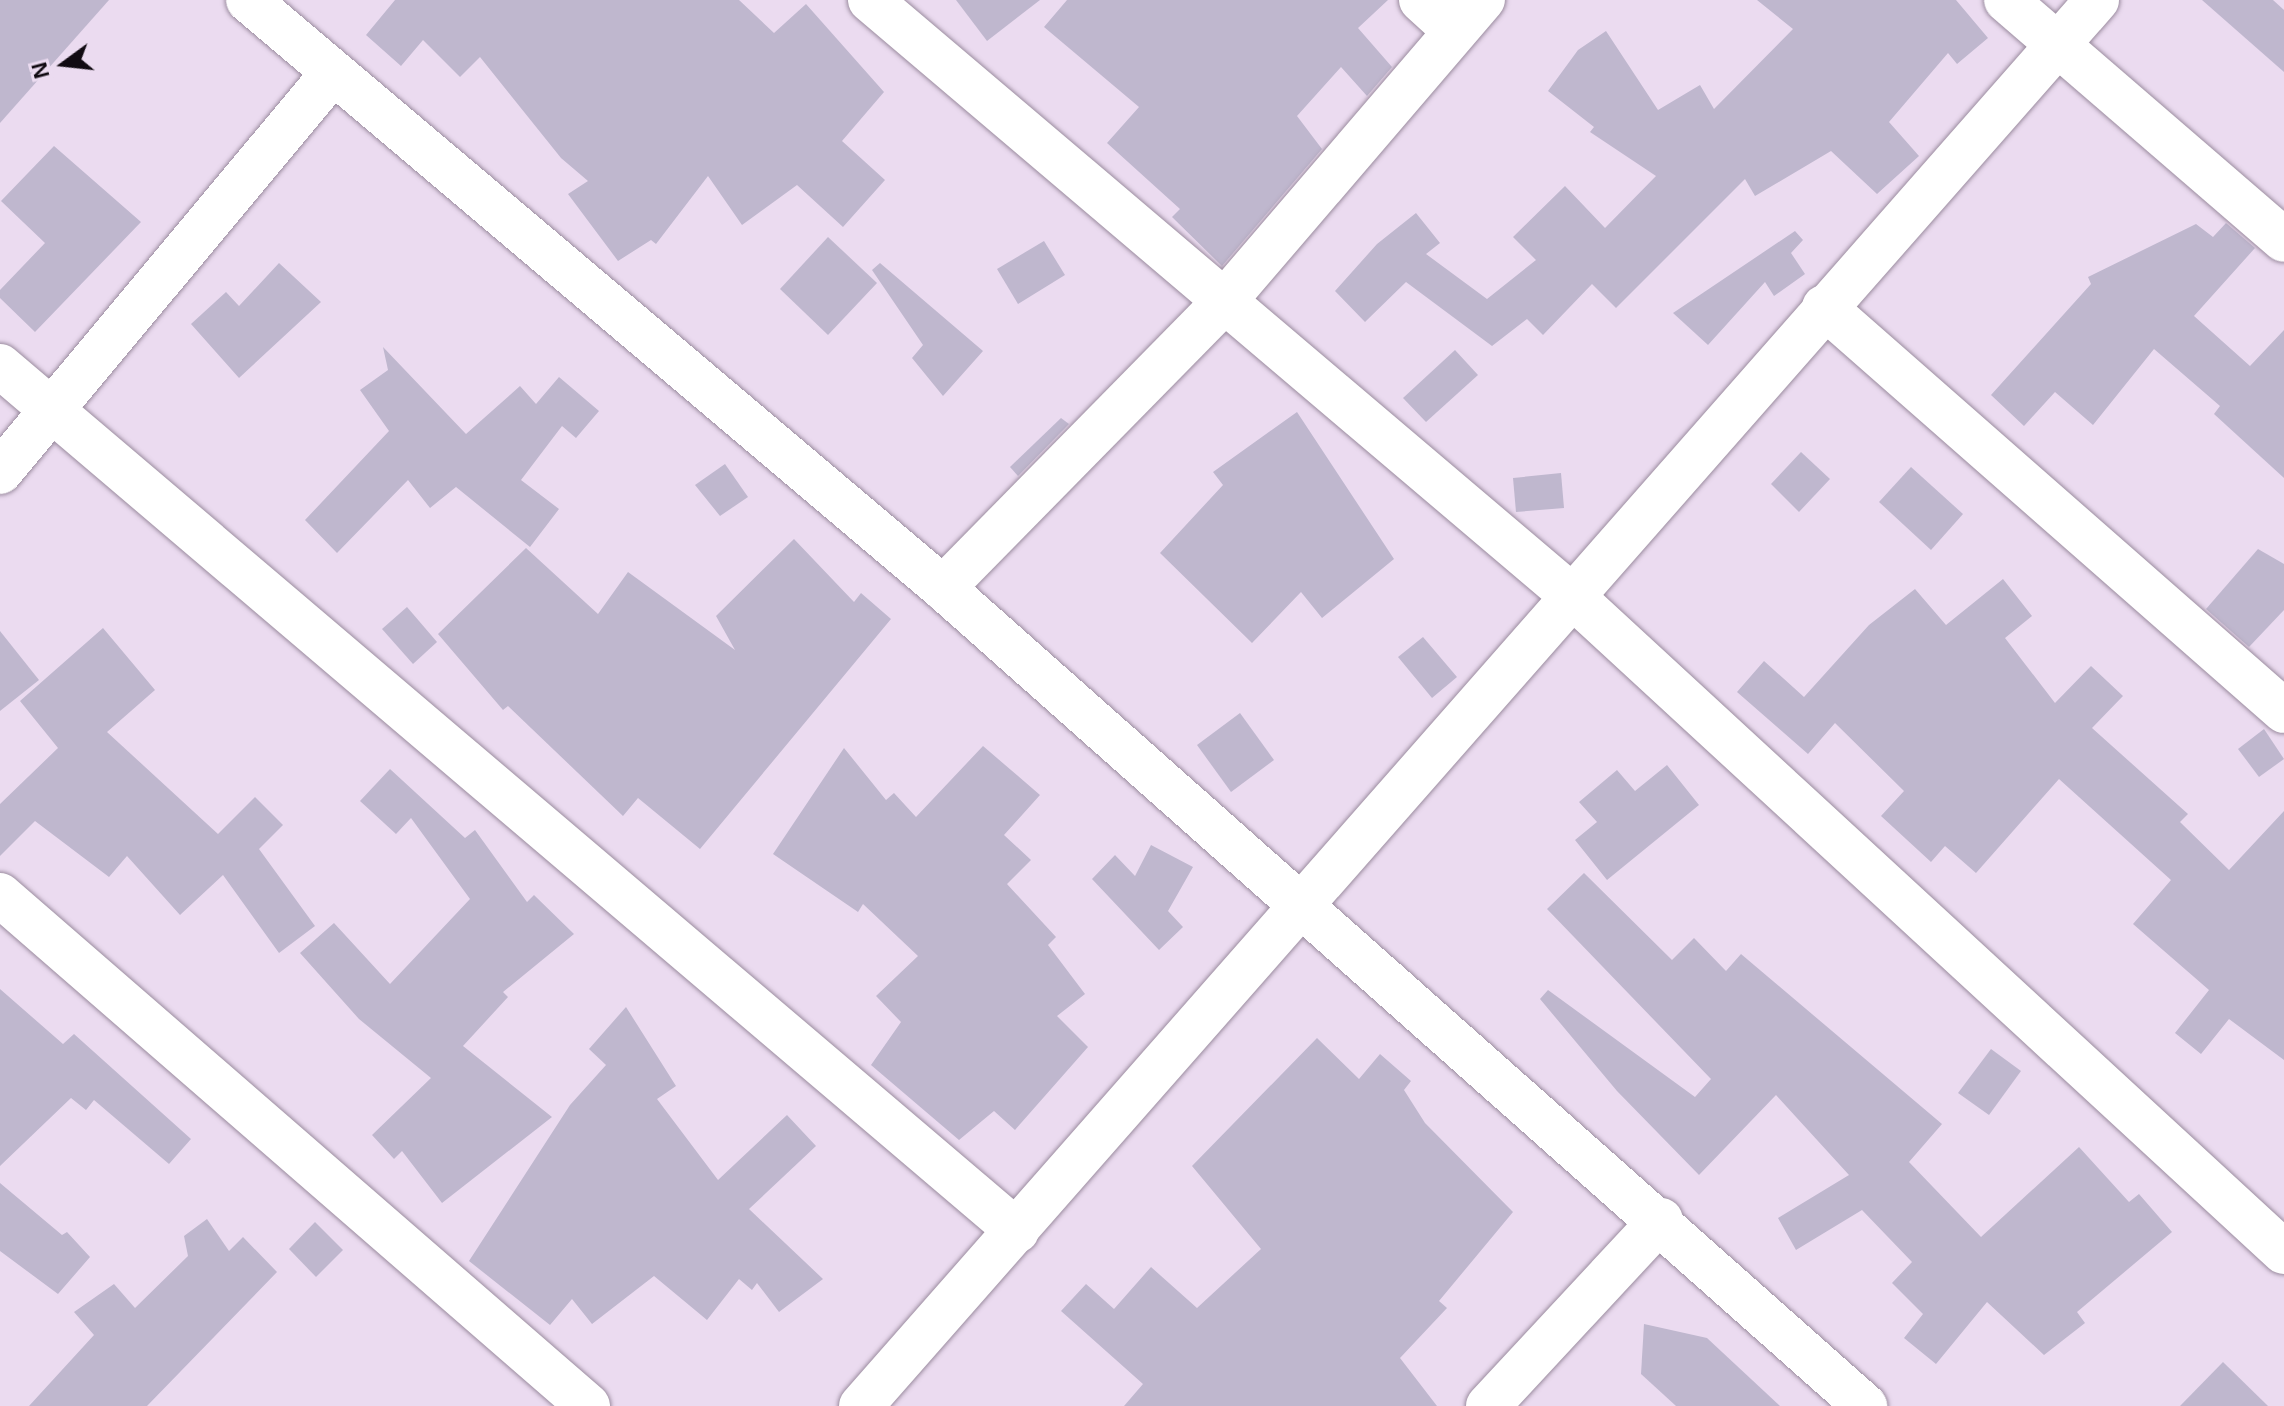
<!DOCTYPE html>
<style>
body{margin:0}
#map{position:relative;width:2284px;height:1406px;overflow:hidden;background:#ebdbf0;font-family:Arial,sans-serif}
div>[style]{position:absolute}
.building>*{inset:0;background:#bfb7ce}
.roads{filter:drop-shadow(0 0 2px #9b8c9f) drop-shadow(0 0 2px #9b8c9f)}
.minor>*{height:44px;margin:-22px;padding:0 22px;transform-origin:22px;border-radius:22px;background:#fff}
span{translate:-50% -50%;white-space:nowrap;text-align:center;line-height:1.15;-webkit-text-stroke:8px #ebdbf0;paint-order:stroke}
.north{position:absolute;left:24px;top:24px;width:80px;height:80px;-webkit-text-stroke:6px #ebdbf0;paint-order:stroke;rotate:255deg;font-size:22px;font-weight:700;line-height:32px;text-align:center;color:#110b12}
.north::after{content:'';display:block;margin:auto;width:28px;height:36px;background:#110b12;clip-path:polygon(50% 0,100% 100%,50% 72%,0 100%)}
</style>
<div id="map">
<div class="building">
<div style="clip-path:polygon(0 0,109px 0,0 123px)"></div>
<div style="clip-path:polygon(395px 0,739px 0,774px 33px,806px 4px,884px 92px,842px 141px,885px 180px,843px 227px,797px 185px,742px 225px,708px 176px,656px 244px,651px 240px,618px 261px,568px 194px,588px 181px,561px 158px,480px 57px,460px 77px,423px 40px,401px 66px,366px 35px)"></div>
<div style="clip-path:polygon(956px 0,1040px 0,987px 41px)"></div>
<div style="clip-path:polygon(1067px 0,1388px 0,1358px 28px,1392px 67px,1367px 96px,1341px 67px,1297px 116px,1322px 149px,1222px 266px,1172px 217px,1180px 209px,1107px 143px,1139px 107px,1044px 27px)"></div>
<div style="clip-path:polygon(1757px 0,1956px 0,1988px 38px,1957px 64px,1948px 53px,1889px 122px,1919px 156px,1877px 194px,1831px 151px,1755px 196px,1745px 179px,1616px 308px,1592px 284px,1543px 335px,1527px 319px,1492px 346px,1406px 282px,1365px 322px,1335px 291px,1377px 244px,1416px 213px,1440px 243px,1426px 254px,1487px 299px,1536px 260px,1513px 237px,1565px 186px,1605px 228px,1656px 176px,1590px 132px,1594px 127px,1548px 91px,1578px 50px,1606px 31px,1658px 110px,1700px 85px,1714px 109px,1793px 29px)"></div>
<div style="clip-path:polygon(2202px 0,2273px 0,2284px 10px,2284px 72px)"></div>
<div style="clip-path:polygon(54px 146px,141px 222px,35px 332px,0 298px,0 290px,45px 243px,1px 201px)"></div>
<div style="clip-path:polygon(2226px 223px,2255px 248px,2194px 316px,2250px 366px,2284px 330px,2284px 478px,2214px 414px,2220px 406px,2154px 349px,2093px 425px,2055px 392px,2024px 426px,1991px 395px,2091px 284px,2088px 277px,2196px 224px,2213px 237px)"></div>
<div style="clip-path:polygon(1795px 231px,1803px 240px,1791px 253px,1805px 274px,1774px 296px,1765px 282px,1708px 345px,1673px 313px)"></div>
<div style="clip-path:polygon(828px 237px,877px 283px,828px 335px,780px 289px)"></div>
<div style="clip-path:polygon(1044px 241px,1065px 275px,1018px 304px,997px 269px)"></div>
<div style="clip-path:polygon(279px 263px,321px 302px,239px 378px,191px 324px,226px 292px,239px 306px)"></div>
<div style="clip-path:polygon(880px 263px,983px 351px,943px 396px,912px 358px,923px 345px,872px 270px)"></div>
<div style="clip-path:polygon(383px 347px,466px 434px,520px 386px,536px 404px,559px 377px,599px 411px,576px 438px,562px 426px,521px 480px,559px 509px,530px 547px,456px 487px,430px 508px,408px 480px,337px 553px,305px 520px,389px 431px,360px 390px,388px 370px)"></div>
<div style="clip-path:polygon(1455px 350px,1478px 375px,1426px 422px,1403px 398px)"></div>
<div style="clip-path:polygon(1297px 412px,1394px 559px,1322px 618px,1301px 592px,1252px 643px,1160px 553px,1223px 485px,1213px 472px)"></div>
<div style="clip-path:polygon(1061px 418px,1069px 424px,1018px 476px,1010px 467px)"></div>
<div style="clip-path:polygon(1801px 452px,1830px 479px,1799px 512px,1771px 484px)"></div>
<div style="clip-path:polygon(725px 464px,748px 497px,720px 516px,695px 485px)"></div>
<div style="clip-path:polygon(1911px 467px,1963px 514px,1931px 550px,1879px 502px)"></div>
<div style="clip-path:polygon(1561px 473px,1564px 508px,1516px 512px,1513px 478px)"></div>
<div style="clip-path:polygon(794px 539px,854px 602px,861px 593px,891px 619px,700px 849px,638px 798px,623px 816px,508px 706px,503px 710px,438px 634px,526px 548px,598px 614px,628px 572px,735px 650px,716px 616px)"></div>
<div style="clip-path:polygon(2258px 549px,2284px 564px,2284px 610px,2249px 647px,2206px 609px)"></div>
<div style="clip-path:polygon(2003px 579px,2032px 616px,2005px 638px,2055px 703px,2091px 666px,2123px 696px,2092px 728px,2188px 814px,2180px 822px,2229px 870px,2284px 811px,2284px 1060px,2229px 1019px,2201px 1054px,2175px 1033px,2209px 990px,2133px 924px,2171px 880px,2059px 779px,1976px 873px,1945px 846px,1931px 862px,1881px 816px,1904px 791px,1835px 723px,1808px 754px,1737px 692px,1764px 661px,1804px 697px,1869px 625px,1915px 589px,1946px 625px)"></div>
<div style="clip-path:polygon(407px 607px,437px 642px,413px 664px,382px 629px)"></div>
<div style="clip-path:polygon(103px 628px,155px 690px,107px 732px,218px 834px,255px 797px,283px 825px,259px 849px,315px 926px,279px 953px,223px 875px,180px 915px,127px 856px,109px 877px,35px 821px,0 856px,0 804px,58px 748px,20px 701px)"></div>
<div style="clip-path:polygon(0 631px,39px 680px,0 711px)"></div>
<div style="clip-path:polygon(1423px 637px,1457px 677px,1432px 698px,1398px 657px)"></div>
<div style="clip-path:polygon(1240px 713px,1274px 760px,1231px 792px,1197px 745px)"></div>
<div style="clip-path:polygon(2264px 729px,2284px 759px,2259px 777px,2238px 749px)"></div>
<div style="clip-path:polygon(983px 746px,1040px 795px,1004px 835px,1031px 860px,1007px 884px,1056px 937px,1048px 945px,1085px 994px,1057px 1016px,1088px 1047px,1015px 1130px,994px 1111px,959px 1140px,871px 1065px,901px 1022px,876px 996px,918px 956px,863px 904px,858px 912px,773px 854px,844px 748px,886px 800px,894px 793px,916px 817px)"></div>
<div style="clip-path:polygon(1667px 765px,1699px 805px,1607px 880px,1575px 840px,1597px 822px,1579px 802px,1617px 770px,1635px 791px)"></div>
<div style="clip-path:polygon(390px 769px,465px 838px,475px 830px,527px 902px,534px 895px,574px 934px,503px 992px,508px 997px,463px 1046px,552px 1117px,442px 1203px,402px 1151px,394px 1159px,372px 1135px,431px 1078px,359px 1019px,300px 953px,334px 923px,390px 984px,470px 899px,411px 818px,396px 834px,360px 801px)"></div>
<div style="clip-path:polygon(1151px 845px,1193px 867px,1168px 911px,1183px 927px,1159px 950px,1092px 879px,1115px 855px,1135px 876px)"></div>
<div style="clip-path:polygon(1584px 873px,1672px 960px,1694px 938px,1726px 971px,1741px 954px,1942px 1124px,1909px 1162px,1981px 1237px,2079px 1147px,2129px 1202px,2139px 1194px,2172px 1232px,2077px 1312px,2085px 1323px,2044px 1355px,1987px 1302px,1936px 1364px,1904px 1338px,1923px 1314px,1892px 1283px,1912px 1262px,1862px 1210px,1796px 1250px,1778px 1218px,1849px 1175px,1776px 1095px,1699px 1175px,1617px 1091px,1540px 999px,1548px 990px,1695px 1097px,1711px 1079px,1547px 909px)"></div>
<div style="clip-path:polygon(0 989px,63px 1044px,74px 1034px,191px 1139px,169px 1164px,94px 1100px,86px 1110px,71px 1098px,0 1166px)"></div>
<div style="clip-path:polygon(626px 1007px,676px 1086px,657px 1099px,718px 1180px,787px 1115px,816px 1146px,749px 1209px,823px 1279px,779px 1312px,757px 1283px,752px 1290px,739px 1279px,707px 1320px,654px 1276px,592px 1324px,572px 1299px,550px 1325px,469px 1261px,570px 1105px,606px 1065px,589px 1049px)"></div>
<div style="clip-path:polygon(1317px 1038px,1359px 1079px,1380px 1054px,1411px 1081px,1404px 1090px,1425px 1123px,1513px 1212px,1439px 1301px,1447px 1308px,1400px 1358px,1437px 1406px,1124px 1406px,1143px 1384px,1061px 1311px,1086px 1284px,1114px 1309px,1151px 1267px,1197px 1308px,1261px 1249px,1192px 1166px)"></div>
<div style="clip-path:polygon(1991px 1049px,2021px 1071px,1989px 1115px,1958px 1093px)"></div>
<div style="clip-path:polygon(0 1183px,62px 1235px,67px 1232px,90px 1257px,58px 1294px,0 1251px)"></div>
<div style="clip-path:polygon(207px 1219px,229px 1251px,243px 1237px,277px 1272px,147px 1406px,29px 1406px,94px 1335px,74px 1312px,114px 1284px,135px 1308px,188px 1256px,184px 1236px)"></div>
<div style="clip-path:polygon(315px 1222px,343px 1250px,316px 1277px,289px 1249px)"></div>
<div style="clip-path:polygon(1644px 1324px,1707px 1338px,1780px 1406px,1676px 1406px,1641px 1374px)"></div>
<div style="clip-path:polygon(2223px 1362px,2268px 1406px,2180px 1406px)"></div>
</div>
<div class="roads">
<div class="minor">
<div style="left:248px;top:0;width:910px;rotate:40.23deg"></div>
<div style="left:943px;top:588px;width:1233px;rotate:41.58deg"></div>
<div style="left:870px;top:0;width:921px;rotate:40.33deg"></div>
<div style="left:1572px;top:596px;width:968px;rotate:42.66deg"></div>
<div style="left:1421px;top:0;width:46px;rotate:42.4deg"></div>
<div style="left:2006px;top:0;width:367px;rotate:40.8deg"></div>
<div style="left:1824px;top:307px;width:612px;rotate:41.29deg"></div>
<div style="left:0;top:366px;width:1335px;rotate:40.38deg"></div>
<div style="left:0;top:472px;width:518px;rotate:-50.17deg"></div>
<div style="left:943px;top:588px;width:398px;rotate:-45.5deg"></div>
<div style="left:1222px;top:304px;width:401px;rotate:-49.4deg"></div>
<div style="left:0;top:895px;width:779px;rotate:40.99deg"></div>
<div style="left:861px;top:1406px;width:1872px;rotate:-48.68deg"></div>
<div style="left:1488px;top:1406px;width:254px;rotate:-47.1deg"></div>
</div>
</div>
<div class="north">N</div>
</div>
